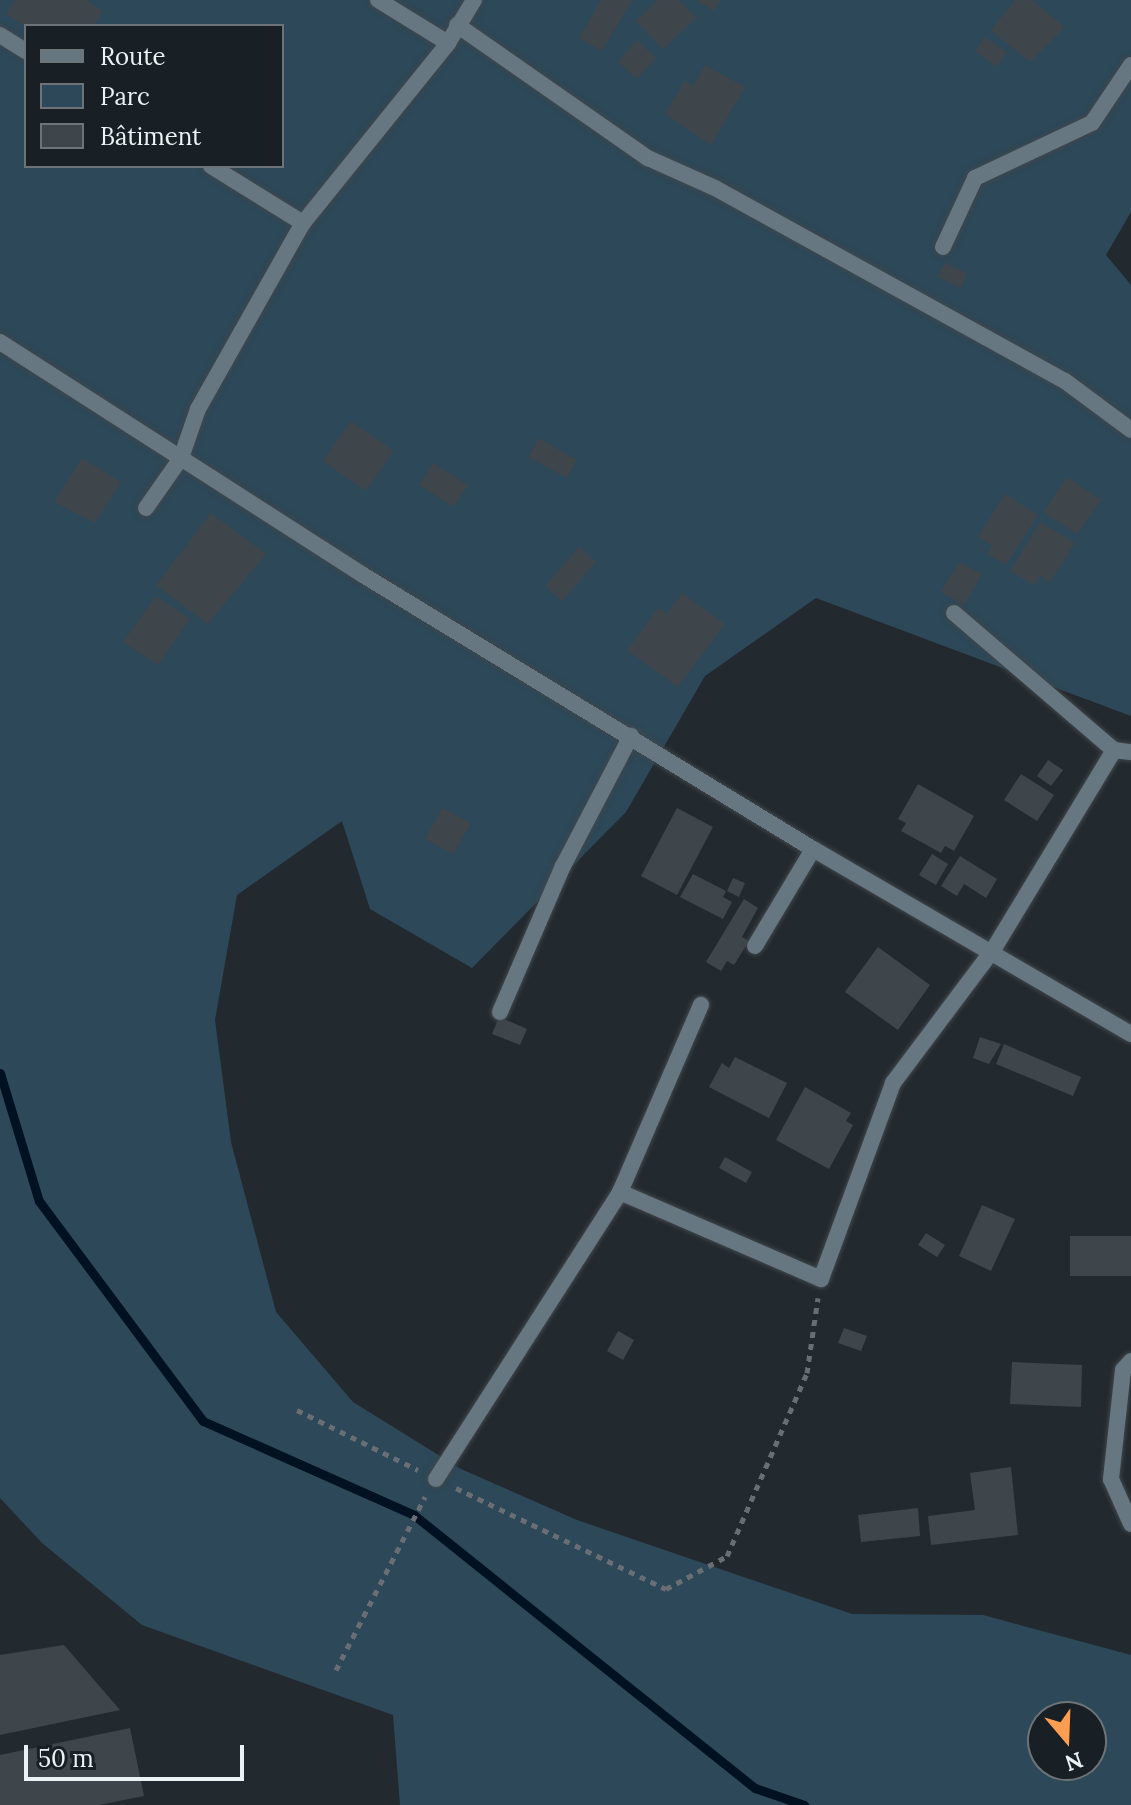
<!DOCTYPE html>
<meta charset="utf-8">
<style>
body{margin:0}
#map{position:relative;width:1131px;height:1805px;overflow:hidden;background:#232a2f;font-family:Lora,serif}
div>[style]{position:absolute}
.green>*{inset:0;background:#2d4858}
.stream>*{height:9px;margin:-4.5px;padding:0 4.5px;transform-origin:4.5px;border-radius:4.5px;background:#001221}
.building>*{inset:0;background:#3e464b}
.path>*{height:5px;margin-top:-2.5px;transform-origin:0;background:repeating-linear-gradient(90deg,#686e73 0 6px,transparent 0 12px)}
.roads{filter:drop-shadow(0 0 2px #3f464b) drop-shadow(0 0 2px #3f464b)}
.minor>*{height:16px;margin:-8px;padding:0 8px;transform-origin:8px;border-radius:8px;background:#677781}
span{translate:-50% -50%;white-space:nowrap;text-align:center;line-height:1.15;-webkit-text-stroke:8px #192025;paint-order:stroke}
.legend{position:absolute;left:24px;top:24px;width:260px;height:144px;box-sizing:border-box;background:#192025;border:2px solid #6d7478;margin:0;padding:10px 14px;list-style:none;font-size:24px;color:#ecf1f4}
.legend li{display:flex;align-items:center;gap:16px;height:40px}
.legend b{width:40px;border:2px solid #6d7478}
.north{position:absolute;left:1027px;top:1701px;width:80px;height:80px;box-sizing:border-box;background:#192025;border:2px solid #6d7478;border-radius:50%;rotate:161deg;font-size:22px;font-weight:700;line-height:32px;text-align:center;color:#ecf1f4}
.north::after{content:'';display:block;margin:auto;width:28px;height:36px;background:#fc9e52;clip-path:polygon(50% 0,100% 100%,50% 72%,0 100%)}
.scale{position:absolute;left:24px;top:1745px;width:220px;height:36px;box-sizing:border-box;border:4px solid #ecf1f4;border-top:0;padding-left:10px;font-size:24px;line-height:28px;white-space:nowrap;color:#ecf1f4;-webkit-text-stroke:6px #192025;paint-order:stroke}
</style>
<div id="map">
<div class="green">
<div style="clip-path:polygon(evenodd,0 0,1131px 0,1131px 212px,1106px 255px,1131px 285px,1131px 716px,816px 598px,705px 676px,626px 812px,472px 968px,370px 909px,342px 821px,237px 895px,215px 1020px,231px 1142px,276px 1312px,353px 1402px,461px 1469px,577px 1520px,852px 1614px,983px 1615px,1131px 1655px,1131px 1805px,400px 1805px,393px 1715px,142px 1625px,42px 1543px,0 1498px,0 0,26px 26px,282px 26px,282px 166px,26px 166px,26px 26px,0 0,1043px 1717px,1091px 1717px,1091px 1765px,1043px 1765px,1043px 1717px)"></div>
</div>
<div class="stream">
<div style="left:0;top:1073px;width:134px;rotate:73.1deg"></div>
<div style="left:39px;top:1201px;width:274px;rotate:53.3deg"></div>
<div style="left:203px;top:1421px;width:231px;rotate:24deg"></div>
<div style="left:414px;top:1515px;width:437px;rotate:38.7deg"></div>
<div style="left:755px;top:1788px;width:52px;rotate:19.1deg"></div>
</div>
<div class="building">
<div style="clip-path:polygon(15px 0,86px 0,103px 11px,93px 26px,25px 26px,6px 14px)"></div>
<div style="clip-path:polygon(601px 0,632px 0,602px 51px,579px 38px)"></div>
<div style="clip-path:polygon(658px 0,679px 0,696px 18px,663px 49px,636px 21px)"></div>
<div style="clip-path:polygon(696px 0,721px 0,714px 11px)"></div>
<div style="clip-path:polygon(1015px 0,1032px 0,1065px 27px,1030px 62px,991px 30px)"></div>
<div style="clip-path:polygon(985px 37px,1007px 52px,997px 67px,975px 51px)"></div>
<div style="clip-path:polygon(637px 40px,656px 58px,637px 79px,618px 62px)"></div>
<div style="clip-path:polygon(705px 65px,745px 87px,711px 145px,665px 114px,684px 81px,693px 86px)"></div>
<div style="clip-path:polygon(945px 263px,967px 273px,961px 288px,938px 277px)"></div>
<div style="clip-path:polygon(351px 421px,394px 451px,366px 491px,323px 461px)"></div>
<div style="clip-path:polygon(539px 438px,577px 460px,567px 478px,528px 457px)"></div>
<div style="clip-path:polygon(82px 458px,121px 482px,95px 523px,54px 502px)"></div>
<div style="clip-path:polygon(433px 463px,468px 485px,454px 507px,419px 485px)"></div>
<div style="clip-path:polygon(1067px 477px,1101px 500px,1077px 534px,1043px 512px)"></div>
<div style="clip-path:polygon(1005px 494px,1038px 515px,1006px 565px,987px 553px,992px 546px,978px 537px)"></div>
<div style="clip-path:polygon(211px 513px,266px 554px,208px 624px,156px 585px)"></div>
<div style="clip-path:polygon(1040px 522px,1075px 543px,1050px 582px,1040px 576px,1034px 585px,1010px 571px)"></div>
<div style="clip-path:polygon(579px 547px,596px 562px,562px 601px,545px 586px)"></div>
<div style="clip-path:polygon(959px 562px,982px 574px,964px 605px,941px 592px)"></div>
<div style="clip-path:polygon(682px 593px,725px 624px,678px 687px,627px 650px,658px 608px,667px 614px)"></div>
<div style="clip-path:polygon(156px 596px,190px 619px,158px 665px,123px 642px)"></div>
<div style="clip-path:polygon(1048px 760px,1063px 770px,1051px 786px,1037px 776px)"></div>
<div style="clip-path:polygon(1021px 774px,1054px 795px,1037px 821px,1004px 800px)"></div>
<div style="clip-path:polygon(918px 784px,974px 816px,954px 851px,945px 846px,941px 853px,901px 831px,906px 823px,898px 819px)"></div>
<div style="clip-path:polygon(442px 808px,471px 823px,453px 854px,425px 839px)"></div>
<div style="clip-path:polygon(677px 808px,713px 827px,677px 895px,641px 876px)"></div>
<div style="clip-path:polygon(932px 854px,948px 864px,936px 885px,919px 875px)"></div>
<div style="clip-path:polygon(960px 856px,997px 879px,986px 898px,964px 884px,957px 896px,941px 886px)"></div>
<div style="clip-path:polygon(693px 874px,726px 891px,723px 897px,732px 902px,723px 919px,680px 897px)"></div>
<div style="clip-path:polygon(733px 878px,745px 883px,739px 897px,727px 891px)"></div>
<div style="clip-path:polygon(744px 899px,758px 908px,742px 937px,749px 941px,734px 965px,727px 961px,721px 971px,706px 962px)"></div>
<div style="clip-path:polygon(878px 947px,930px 985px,898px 1030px,845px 992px)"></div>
<div style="clip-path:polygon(499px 1017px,527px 1029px,520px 1045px,492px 1034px)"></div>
<div style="clip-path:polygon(980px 1037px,1001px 1044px,989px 1064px,973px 1058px)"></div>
<div style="clip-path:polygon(1004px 1044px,1081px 1077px,1073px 1096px,996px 1064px)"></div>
<div style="clip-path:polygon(735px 1057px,787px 1083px,769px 1118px,709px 1087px,722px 1063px,729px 1068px)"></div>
<div style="clip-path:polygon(805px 1087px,851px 1113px,846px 1121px,853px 1125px,829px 1169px,776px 1140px)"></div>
<div style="clip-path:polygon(725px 1157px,752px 1172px,746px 1183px,719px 1168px)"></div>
<div style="clip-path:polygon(982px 1205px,1015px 1219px,991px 1271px,959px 1256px)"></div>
<div style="clip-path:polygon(926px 1233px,945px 1245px,937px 1257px,918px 1245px)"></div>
<div style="clip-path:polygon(1070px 1236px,1131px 1236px,1131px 1276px,1070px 1276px)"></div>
<div style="clip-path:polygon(844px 1328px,867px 1336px,861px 1351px,838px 1343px)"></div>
<div style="clip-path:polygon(618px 1331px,634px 1340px,623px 1360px,607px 1351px)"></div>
<div style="clip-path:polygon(1012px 1362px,1082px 1365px,1081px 1407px,1010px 1404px)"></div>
<div style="clip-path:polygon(1011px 1467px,1018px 1535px,931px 1545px,928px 1516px,975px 1510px,970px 1473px)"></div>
<div style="clip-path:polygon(918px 1508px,920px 1536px,861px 1542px,858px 1515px)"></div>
<div style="clip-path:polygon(64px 1645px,120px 1710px,0 1735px,0 1655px)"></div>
<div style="clip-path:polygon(130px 1728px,144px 1796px,99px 1805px,0 1805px,0 1755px)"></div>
</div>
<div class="path">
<div style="left:297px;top:1410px;width:135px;rotate:26.4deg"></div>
<div style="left:456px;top:1488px;width:233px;rotate:25.7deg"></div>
<div style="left:666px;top:1589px;width:69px;rotate:-28.4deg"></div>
<div style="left:727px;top:1556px;width:200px;rotate:-66.4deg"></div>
<div style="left:807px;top:1373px;width:76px;rotate:-81.7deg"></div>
<div style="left:336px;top:1670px;width:195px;rotate:-62.8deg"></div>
</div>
<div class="roads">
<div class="minor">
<div style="left:378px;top:0;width:82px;rotate:31.6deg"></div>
<div style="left:457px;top:25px;width:233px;rotate:34.9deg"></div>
<div style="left:648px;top:158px;width:73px;rotate:24.1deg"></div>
<div style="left:715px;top:188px;width:400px;rotate:28.9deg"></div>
<div style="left:1065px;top:381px;width:82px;rotate:36.6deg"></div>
<div style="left:0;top:35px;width:31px;rotate:32deg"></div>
<div style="left:211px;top:166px;width:108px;rotate:31.8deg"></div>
<div style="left:943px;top:247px;width:76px;rotate:-65.1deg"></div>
<div style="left:975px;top:178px;width:129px;rotate:-25.2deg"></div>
<div style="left:1092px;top:123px;width:70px;rotate:-56.1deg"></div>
<div style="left:0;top:342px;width:431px;rotate:32.7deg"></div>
<div style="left:363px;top:575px;width:527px;rotate:31.34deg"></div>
<div style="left:146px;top:508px;width:61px;rotate:-55deg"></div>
<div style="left:181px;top:458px;width:52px;rotate:-70.9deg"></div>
<div style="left:198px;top:409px;width:214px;rotate:-60.6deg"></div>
<div style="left:303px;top:223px;width:231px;rotate:-51.1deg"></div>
<div style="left:448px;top:43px;width:50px;rotate:-58.8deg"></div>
<div style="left:954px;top:613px;width:211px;rotate:40.6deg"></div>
<div style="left:1114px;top:750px;width:17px;rotate:7deg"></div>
<div style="left:755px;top:946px;width:113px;rotate:-59.1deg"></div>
<div style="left:813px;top:849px;width:368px;rotate:30.2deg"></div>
<div style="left:500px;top:1012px;width:159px;rotate:-66.7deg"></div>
<div style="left:563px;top:866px;width:147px;rotate:-62.4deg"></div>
<div style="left:620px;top:1192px;width:219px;rotate:23.4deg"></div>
<div style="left:821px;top:1279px;width:209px;rotate:-69.8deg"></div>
<div style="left:893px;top:1083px;width:166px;rotate:-53.1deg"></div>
<div style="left:993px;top:950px;width:234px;rotate:-58.8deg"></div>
<div style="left:1131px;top:1361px;width:12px;rotate:132deg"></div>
<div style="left:1123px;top:1370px;width:110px;rotate:96.3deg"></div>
<div style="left:1111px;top:1479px;width:49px;rotate:66deg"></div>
<div style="left:436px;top:1479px;width:341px;rotate:-57.3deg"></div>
<div style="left:620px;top:1192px;width:204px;rotate:-66.6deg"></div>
</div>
</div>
<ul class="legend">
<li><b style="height:10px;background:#677781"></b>Route</li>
<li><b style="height:22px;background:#2d4858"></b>Parc</li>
<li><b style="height:22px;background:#3e464b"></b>Bâtiment</li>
</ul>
<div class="north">N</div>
<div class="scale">50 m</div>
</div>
